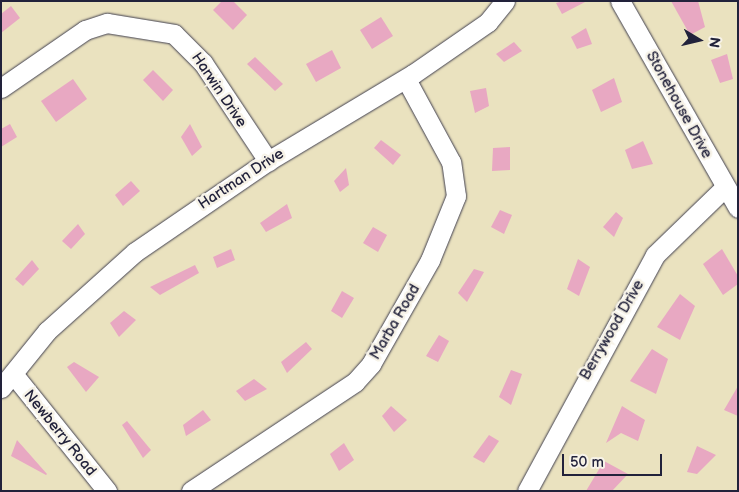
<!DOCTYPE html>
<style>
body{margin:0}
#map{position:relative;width:739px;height:492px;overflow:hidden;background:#eae2bf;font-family:"Balsamiq Sans",sans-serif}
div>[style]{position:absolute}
.building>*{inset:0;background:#e8a8c2}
.roads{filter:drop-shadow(0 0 1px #403f4f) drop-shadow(0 0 1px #403f4f)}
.minor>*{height:19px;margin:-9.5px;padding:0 9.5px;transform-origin:9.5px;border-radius:9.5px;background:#fff}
span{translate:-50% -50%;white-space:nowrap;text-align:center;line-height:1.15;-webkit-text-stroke:5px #f7f3e8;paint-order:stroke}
.street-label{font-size:15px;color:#22223b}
.frame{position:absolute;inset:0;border:2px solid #22223b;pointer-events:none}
.north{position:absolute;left:674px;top:15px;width:50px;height:50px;-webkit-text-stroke:4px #f7f3e8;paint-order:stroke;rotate:99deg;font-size:14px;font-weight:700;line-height:20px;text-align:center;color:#22223b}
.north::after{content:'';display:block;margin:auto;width:18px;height:22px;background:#22223b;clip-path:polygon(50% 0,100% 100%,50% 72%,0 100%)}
.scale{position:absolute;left:562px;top:454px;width:100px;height:22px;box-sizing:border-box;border:2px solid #22223b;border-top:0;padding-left:6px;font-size:15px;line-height:18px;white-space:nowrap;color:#22223b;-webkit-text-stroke:4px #f7f3e8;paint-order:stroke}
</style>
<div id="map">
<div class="building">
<div style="clip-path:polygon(222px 1px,233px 1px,247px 15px,233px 30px,213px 10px)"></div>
<div style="clip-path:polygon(563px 1px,587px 1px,562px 14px,556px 3px)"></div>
<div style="clip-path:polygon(671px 1px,698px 1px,705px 27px,690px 35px)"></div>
<div style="clip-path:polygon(11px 6px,20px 18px,1px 33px,1px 14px)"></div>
<div style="clip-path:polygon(381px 17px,393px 36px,372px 49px,360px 30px)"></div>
<div style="clip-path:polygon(586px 28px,592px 44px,577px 49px,571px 37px)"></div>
<div style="clip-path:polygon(514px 42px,522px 51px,504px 62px,496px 54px)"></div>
<div style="clip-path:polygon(332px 50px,341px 68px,316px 82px,306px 64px)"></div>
<div style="clip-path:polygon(727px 54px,733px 79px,720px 83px,711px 60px)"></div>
<div style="clip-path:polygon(255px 57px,283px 84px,275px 91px,247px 64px)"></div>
<div style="clip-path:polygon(153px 70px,173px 90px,163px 101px,143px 80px)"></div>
<div style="clip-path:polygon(614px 78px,622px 102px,601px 112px,592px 90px)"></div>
<div style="clip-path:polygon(73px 79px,87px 99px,56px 122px,41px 101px)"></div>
<div style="clip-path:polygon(486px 88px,489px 106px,475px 113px,470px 91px)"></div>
<div style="clip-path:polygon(10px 124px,17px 137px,1px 147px,1px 129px)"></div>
<div style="clip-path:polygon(190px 124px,202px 147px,192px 156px,181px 137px)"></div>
<div style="clip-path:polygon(381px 140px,401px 155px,393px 165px,374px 148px)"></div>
<div style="clip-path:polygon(643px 141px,653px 164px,632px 169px,625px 150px)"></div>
<div style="clip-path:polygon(510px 147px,510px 170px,492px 171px,493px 148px)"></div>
<div style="clip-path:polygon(346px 168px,349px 185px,340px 192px,334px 181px)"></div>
<div style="clip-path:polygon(131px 181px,140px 191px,123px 206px,115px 195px)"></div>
<div style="clip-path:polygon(287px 204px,292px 218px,266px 232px,260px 223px)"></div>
<div style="clip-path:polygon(500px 210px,512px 215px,504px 234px,491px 227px)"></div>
<div style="clip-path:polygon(616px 212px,623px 218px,614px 237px,603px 227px)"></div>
<div style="clip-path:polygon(78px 224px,85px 234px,71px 249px,62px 241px)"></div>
<div style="clip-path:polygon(373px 227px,387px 235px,378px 252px,363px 243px)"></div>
<div style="clip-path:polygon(231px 249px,235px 260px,217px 268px,213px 257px)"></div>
<div style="clip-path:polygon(722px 249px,738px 276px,738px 284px,723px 295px,703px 264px)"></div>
<div style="clip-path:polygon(578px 259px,590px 267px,579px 296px,567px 289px)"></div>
<div style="clip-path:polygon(32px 260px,39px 269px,23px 286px,15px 279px)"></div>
<div style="clip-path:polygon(195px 265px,199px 273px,160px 295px,150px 287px)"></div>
<div style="clip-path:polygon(474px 269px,484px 272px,467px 302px,458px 293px)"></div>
<div style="clip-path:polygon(342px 291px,354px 298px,342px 318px,331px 311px)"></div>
<div style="clip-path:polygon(680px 294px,695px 306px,680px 340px,657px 327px)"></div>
<div style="clip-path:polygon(124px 311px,136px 320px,119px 337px,110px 323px)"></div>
<div style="clip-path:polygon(439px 335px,449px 341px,438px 362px,426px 356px)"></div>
<div style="clip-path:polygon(306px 342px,312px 349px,287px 373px,281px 362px)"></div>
<div style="clip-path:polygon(652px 349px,668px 359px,656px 394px,630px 381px)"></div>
<div style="clip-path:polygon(74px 362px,99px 377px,86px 392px,67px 367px)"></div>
<div style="clip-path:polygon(511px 370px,522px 374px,511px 405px,499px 397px)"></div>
<div style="clip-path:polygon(254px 379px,267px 389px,245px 401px,236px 391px)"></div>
<div style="clip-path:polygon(738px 386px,738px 416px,724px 410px)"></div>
<div style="clip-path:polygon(391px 406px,407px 420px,394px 432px,382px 416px)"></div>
<div style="clip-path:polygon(622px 406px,645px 420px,638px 441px,621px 433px,606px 443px)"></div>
<div style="clip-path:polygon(203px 410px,211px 420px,186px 436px,183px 425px)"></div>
<div style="clip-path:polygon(127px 421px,151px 450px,143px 458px,122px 425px)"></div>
<div style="clip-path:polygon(489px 435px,499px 441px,484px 463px,473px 457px)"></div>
<div style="clip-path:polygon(17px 440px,47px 474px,46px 475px,11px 456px)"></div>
<div style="clip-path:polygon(344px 443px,354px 460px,339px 471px,330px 454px)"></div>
<div style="clip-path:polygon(697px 446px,716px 455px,697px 474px,687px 472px)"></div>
<div style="clip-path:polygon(604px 461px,628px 474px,612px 491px,586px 491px)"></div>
</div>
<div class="roads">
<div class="minor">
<div style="left:620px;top:1px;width:238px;rotate:60.3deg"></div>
<div style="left:1px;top:88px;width:102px;rotate:-34.6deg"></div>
<div style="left:85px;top:30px;width:23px;rotate:-18deg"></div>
<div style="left:107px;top:23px;width:68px;rotate:9.3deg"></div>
<div style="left:174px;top:34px;width:41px;rotate:45deg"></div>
<div style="left:203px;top:63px;width:118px;rotate:56.4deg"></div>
<div style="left:14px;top:375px;width:149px;rotate:51.3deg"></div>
<div style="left:1px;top:388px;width:73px;rotate:-51.1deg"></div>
<div style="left:47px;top:331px;width:118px;rotate:-41.9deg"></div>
<div style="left:135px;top:252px;width:161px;rotate:-34.4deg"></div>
<div style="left:268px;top:161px;width:169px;rotate:-31deg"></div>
<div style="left:413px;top:74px;width:91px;rotate:-34.7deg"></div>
<div style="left:488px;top:22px;width:27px;rotate:-51deg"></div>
<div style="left:191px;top:491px;width:197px;rotate:-33.6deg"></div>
<div style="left:355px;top:382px;width:24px;rotate:-48deg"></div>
<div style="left:371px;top:364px;width:120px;rotate:-60.4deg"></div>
<div style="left:430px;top:260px;width:69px;rotate:-67.9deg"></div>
<div style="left:456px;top:196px;width:34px;rotate:-98deg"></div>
<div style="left:451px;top:162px;width:94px;rotate:-118.5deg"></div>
<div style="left:527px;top:491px;width:268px;rotate:-61.5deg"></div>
<div style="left:655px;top:255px;width:95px;rotate:-44.1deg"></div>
</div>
</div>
<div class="street-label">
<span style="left:219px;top:90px;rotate:56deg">Harwin Drive</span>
<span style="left:679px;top:105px;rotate:61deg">Stonehouse Drive</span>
<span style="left:241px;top:179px;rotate:-33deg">Hartman Drive</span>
<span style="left:395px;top:322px;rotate:-60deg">Marba Road</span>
<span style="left:612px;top:330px;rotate:-60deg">Berrywood Drive</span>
<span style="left:60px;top:433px;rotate:51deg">Newberry Road</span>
</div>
<div class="frame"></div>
<div class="north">N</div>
<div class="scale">50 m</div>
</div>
